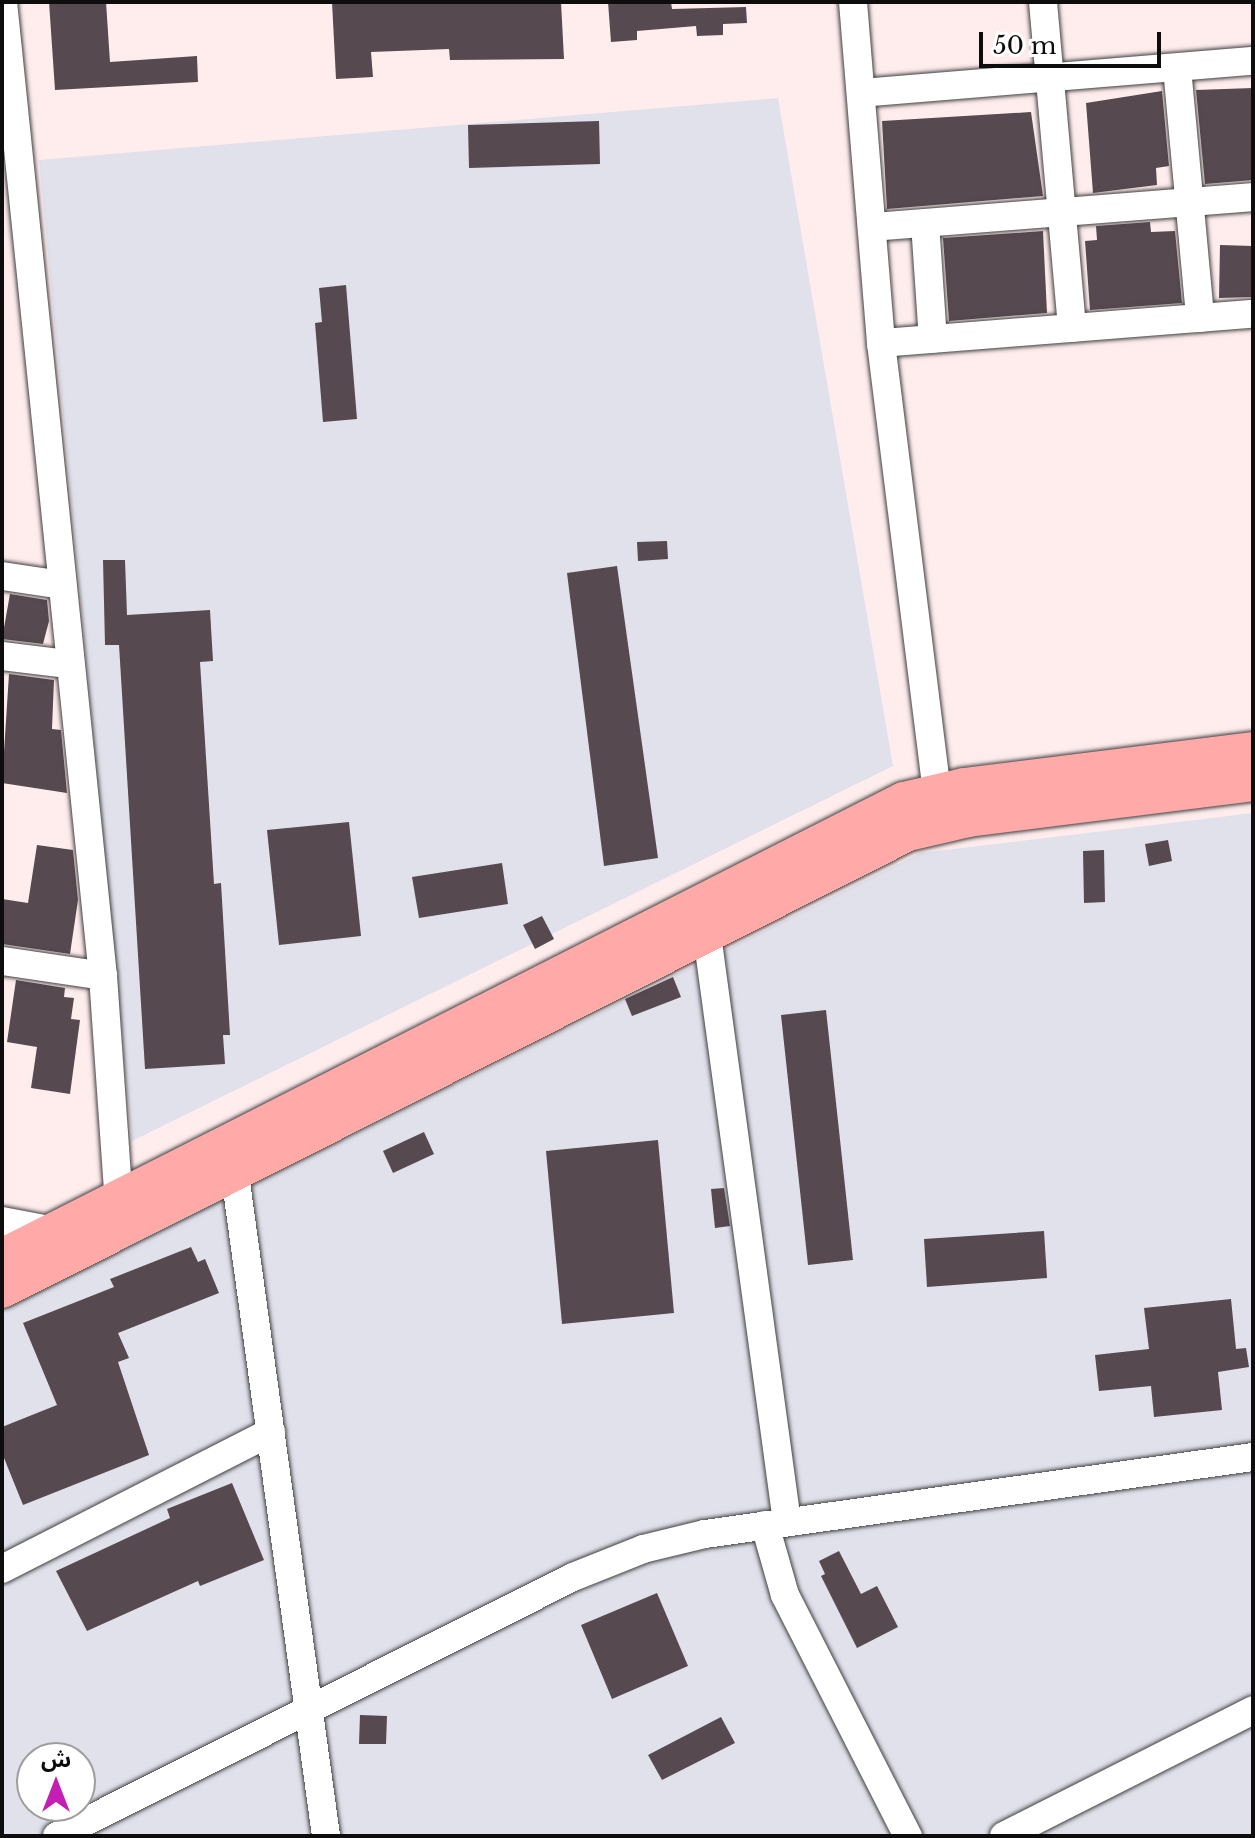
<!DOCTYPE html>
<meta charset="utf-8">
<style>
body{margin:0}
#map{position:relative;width:1255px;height:1838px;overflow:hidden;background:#ffedee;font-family:"Libre Baskerville","Noto Sans Arabic",serif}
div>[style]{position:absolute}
.industrial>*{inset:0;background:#e1e1ec}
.building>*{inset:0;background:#56494f}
.roads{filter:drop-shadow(0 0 2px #404040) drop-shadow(0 0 2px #404040)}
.minor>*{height:28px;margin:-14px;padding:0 14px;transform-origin:14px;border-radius:14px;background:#fff}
.secondary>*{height:38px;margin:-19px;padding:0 19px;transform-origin:19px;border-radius:19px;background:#ffaaa8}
span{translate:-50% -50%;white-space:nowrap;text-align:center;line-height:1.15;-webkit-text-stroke:8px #fff;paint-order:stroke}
.frame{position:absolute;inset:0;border:4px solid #0d0d0d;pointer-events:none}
.north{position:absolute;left:16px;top:1742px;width:80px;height:80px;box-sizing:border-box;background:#fff;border:2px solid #9e9e9e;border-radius:50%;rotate:0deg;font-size:22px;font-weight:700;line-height:32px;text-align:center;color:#0d0d0d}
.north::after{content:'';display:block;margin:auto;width:28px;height:36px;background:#c41eb5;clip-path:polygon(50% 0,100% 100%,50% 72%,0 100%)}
.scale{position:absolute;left:979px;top:32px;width:182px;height:36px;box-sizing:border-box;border:4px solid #0d0d0d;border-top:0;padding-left:10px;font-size:24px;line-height:28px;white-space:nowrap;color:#0d0d0d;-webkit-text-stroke:6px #fff;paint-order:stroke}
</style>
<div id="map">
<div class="industrial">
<div style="clip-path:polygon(778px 98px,893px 766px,132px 1141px,39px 160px)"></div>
<div style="clip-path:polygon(evenodd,1253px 813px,1253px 1836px,2px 1836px,2px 1310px,920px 853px,1253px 813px,32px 1758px,80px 1758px,80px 1806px,32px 1806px,32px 1758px)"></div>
</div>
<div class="building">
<div style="clip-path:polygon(49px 2px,106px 2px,110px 62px,197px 56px,198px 82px,55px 90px)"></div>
<div style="clip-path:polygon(332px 2px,561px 2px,564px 59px,450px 60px,449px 49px,371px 52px,373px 77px,336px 79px)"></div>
<div style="clip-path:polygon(608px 2px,671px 2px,672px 9px,746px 7px,747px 23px,723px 24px,723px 35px,697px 36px,696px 26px,637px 31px,637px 40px,611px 42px)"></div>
<div style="clip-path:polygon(1253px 88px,1253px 180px,1205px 184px,1196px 90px)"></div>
<div style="clip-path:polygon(1162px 91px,1169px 166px,1156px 168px,1157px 185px,1093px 193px,1086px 103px)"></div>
<div style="clip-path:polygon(1031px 112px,1043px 196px,887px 209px,882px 121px)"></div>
<div style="clip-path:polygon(599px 121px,600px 164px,469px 168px,468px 125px)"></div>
<div style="clip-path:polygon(1150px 222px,1151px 232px,1175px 231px,1182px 303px,1090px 310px,1085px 241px,1097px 240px,1096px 226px)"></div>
<div style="clip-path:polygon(1043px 231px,1047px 313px,949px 321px,943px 238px)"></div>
<div style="clip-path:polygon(1220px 245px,1253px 246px,1253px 297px,1219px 298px)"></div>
<div style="clip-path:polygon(346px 285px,357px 419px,323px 422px,315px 323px,322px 322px,319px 288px)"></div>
<div style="clip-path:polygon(667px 541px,668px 559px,638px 561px,637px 542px)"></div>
<div style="clip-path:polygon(103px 560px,125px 560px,127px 615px,210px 610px,213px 661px,200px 662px,214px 884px,221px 883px,230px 1035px,223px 1035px,225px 1064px,145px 1069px,119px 645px,105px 645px)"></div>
<div style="clip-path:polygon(617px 566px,658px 858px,604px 866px,567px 573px)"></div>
<div style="clip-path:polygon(10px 594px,47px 600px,49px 621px,43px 644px,2px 639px)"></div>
<div style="clip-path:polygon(9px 674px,54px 680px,52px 729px,61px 730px,67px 793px,2px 783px)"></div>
<div style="clip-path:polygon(349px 822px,361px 936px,279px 945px,267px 830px)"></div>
<div style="clip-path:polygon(1168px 840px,1172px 861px,1149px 866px,1145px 844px)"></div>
<div style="clip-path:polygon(37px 845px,73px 850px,78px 900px,70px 954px,2px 944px,2px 899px,28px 903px)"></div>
<div style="clip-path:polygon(1104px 850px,1105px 902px,1084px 903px,1083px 851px)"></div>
<div style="clip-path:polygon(502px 863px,508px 904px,419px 918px,412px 877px)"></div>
<div style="clip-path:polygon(542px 916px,554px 939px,535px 949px,523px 925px)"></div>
<div style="clip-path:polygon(673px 977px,681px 997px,632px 1016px,625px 999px)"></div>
<div style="clip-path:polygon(16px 980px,65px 988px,64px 997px,74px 998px,71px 1019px,80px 1020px,70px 1094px,31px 1088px,37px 1047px,7px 1042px)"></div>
<div style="clip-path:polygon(826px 1010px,853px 1260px,808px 1265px,781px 1015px)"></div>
<div style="clip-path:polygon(424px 1132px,434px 1154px,393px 1173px,383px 1151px)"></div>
<div style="clip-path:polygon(658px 1140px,674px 1313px,562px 1324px,546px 1151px)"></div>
<div style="clip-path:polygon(724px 1188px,730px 1226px,715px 1228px,711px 1189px)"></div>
<div style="clip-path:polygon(1044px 1231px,1047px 1278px,927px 1287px,924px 1239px)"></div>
<div style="clip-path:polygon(191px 1247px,198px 1262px,205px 1259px,219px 1293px,118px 1333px,129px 1358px,118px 1362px,149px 1455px,23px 1505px,2px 1453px,2px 1427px,57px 1405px,23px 1323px,114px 1287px,110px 1279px)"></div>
<div style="clip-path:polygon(1231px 1299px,1236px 1349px,1246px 1348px,1249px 1367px,1218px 1372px,1222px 1410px,1154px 1417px,1151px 1386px,1099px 1391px,1095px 1355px,1149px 1349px,1144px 1308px)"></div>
<div style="clip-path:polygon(232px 1483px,264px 1560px,200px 1586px,198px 1581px,87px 1631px,56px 1571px,170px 1518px,167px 1509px)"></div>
<div style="clip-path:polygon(839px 1551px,861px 1594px,877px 1586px,898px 1627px,857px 1648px,821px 1576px,825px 1574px,819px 1561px)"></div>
<div style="clip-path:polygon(657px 1593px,688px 1666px,612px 1699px,581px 1625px)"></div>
<div style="clip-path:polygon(360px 1715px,387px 1716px,386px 1744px,359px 1744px)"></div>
<div style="clip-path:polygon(721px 1717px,735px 1743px,662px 1780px,648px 1755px)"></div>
</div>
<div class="roads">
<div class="minor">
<div style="left:3px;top:2px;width:979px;rotate:84.14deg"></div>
<div style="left:103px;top:976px;width:242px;rotate:86deg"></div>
<div style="left:853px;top:2px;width:342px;rotate:85.3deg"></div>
<div style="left:881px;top:343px;width:452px;rotate:82.9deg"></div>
<div style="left:1043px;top:2px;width:327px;rotate:84.9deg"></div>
<div style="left:1177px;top:68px;width:251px;rotate:84.7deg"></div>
<div style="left:861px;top:93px;width:393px;rotate:-4.7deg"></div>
<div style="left:925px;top:223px;width:116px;rotate:86.1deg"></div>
<div style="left:872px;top:227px;width:382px;rotate:-4.5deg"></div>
<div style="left:881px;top:343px;width:373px;rotate:-4.5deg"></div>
<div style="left:2px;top:576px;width:61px;rotate:8.5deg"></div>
<div style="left:2px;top:656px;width:65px;rotate:7deg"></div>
<div style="left:707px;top:935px;width:592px;rotate:82.24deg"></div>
<div style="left:2px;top:961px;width:102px;rotate:8.4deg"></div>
<div style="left:235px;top:1175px;width:667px;rotate:82.16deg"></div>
<div style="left:2px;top:1221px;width:59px;rotate:10.7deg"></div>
<div style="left:765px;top:1525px;width:73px;rotate:74.1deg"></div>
<div style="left:785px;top:1595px;width:271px;rotate:63deg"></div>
<div style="left:2px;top:1569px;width:302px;rotate:-27deg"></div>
<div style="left:57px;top:1836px;width:577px;rotate:-26.65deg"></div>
<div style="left:573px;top:1577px;width:75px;rotate:-21.8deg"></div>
<div style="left:643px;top:1549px;width:64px;rotate:-13.6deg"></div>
<div style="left:705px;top:1534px;width:553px;rotate:-8deg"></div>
<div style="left:1004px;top:1836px;width:279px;rotate:-26.8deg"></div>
</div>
<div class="secondary">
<div style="left:2px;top:1258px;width:1011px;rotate:-26.87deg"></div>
<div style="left:904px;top:801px;width:62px;rotate:-13.1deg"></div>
<div style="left:964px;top:787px;width:291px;rotate:-7.1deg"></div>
<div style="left:2px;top:1289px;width:1015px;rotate:-26.77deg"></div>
<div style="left:908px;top:832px;width:62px;rotate:-13.1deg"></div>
<div style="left:968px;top:818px;width:287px;rotate:-7.2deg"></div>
</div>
</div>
<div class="frame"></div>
<div class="north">ش</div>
<div class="scale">50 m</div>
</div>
